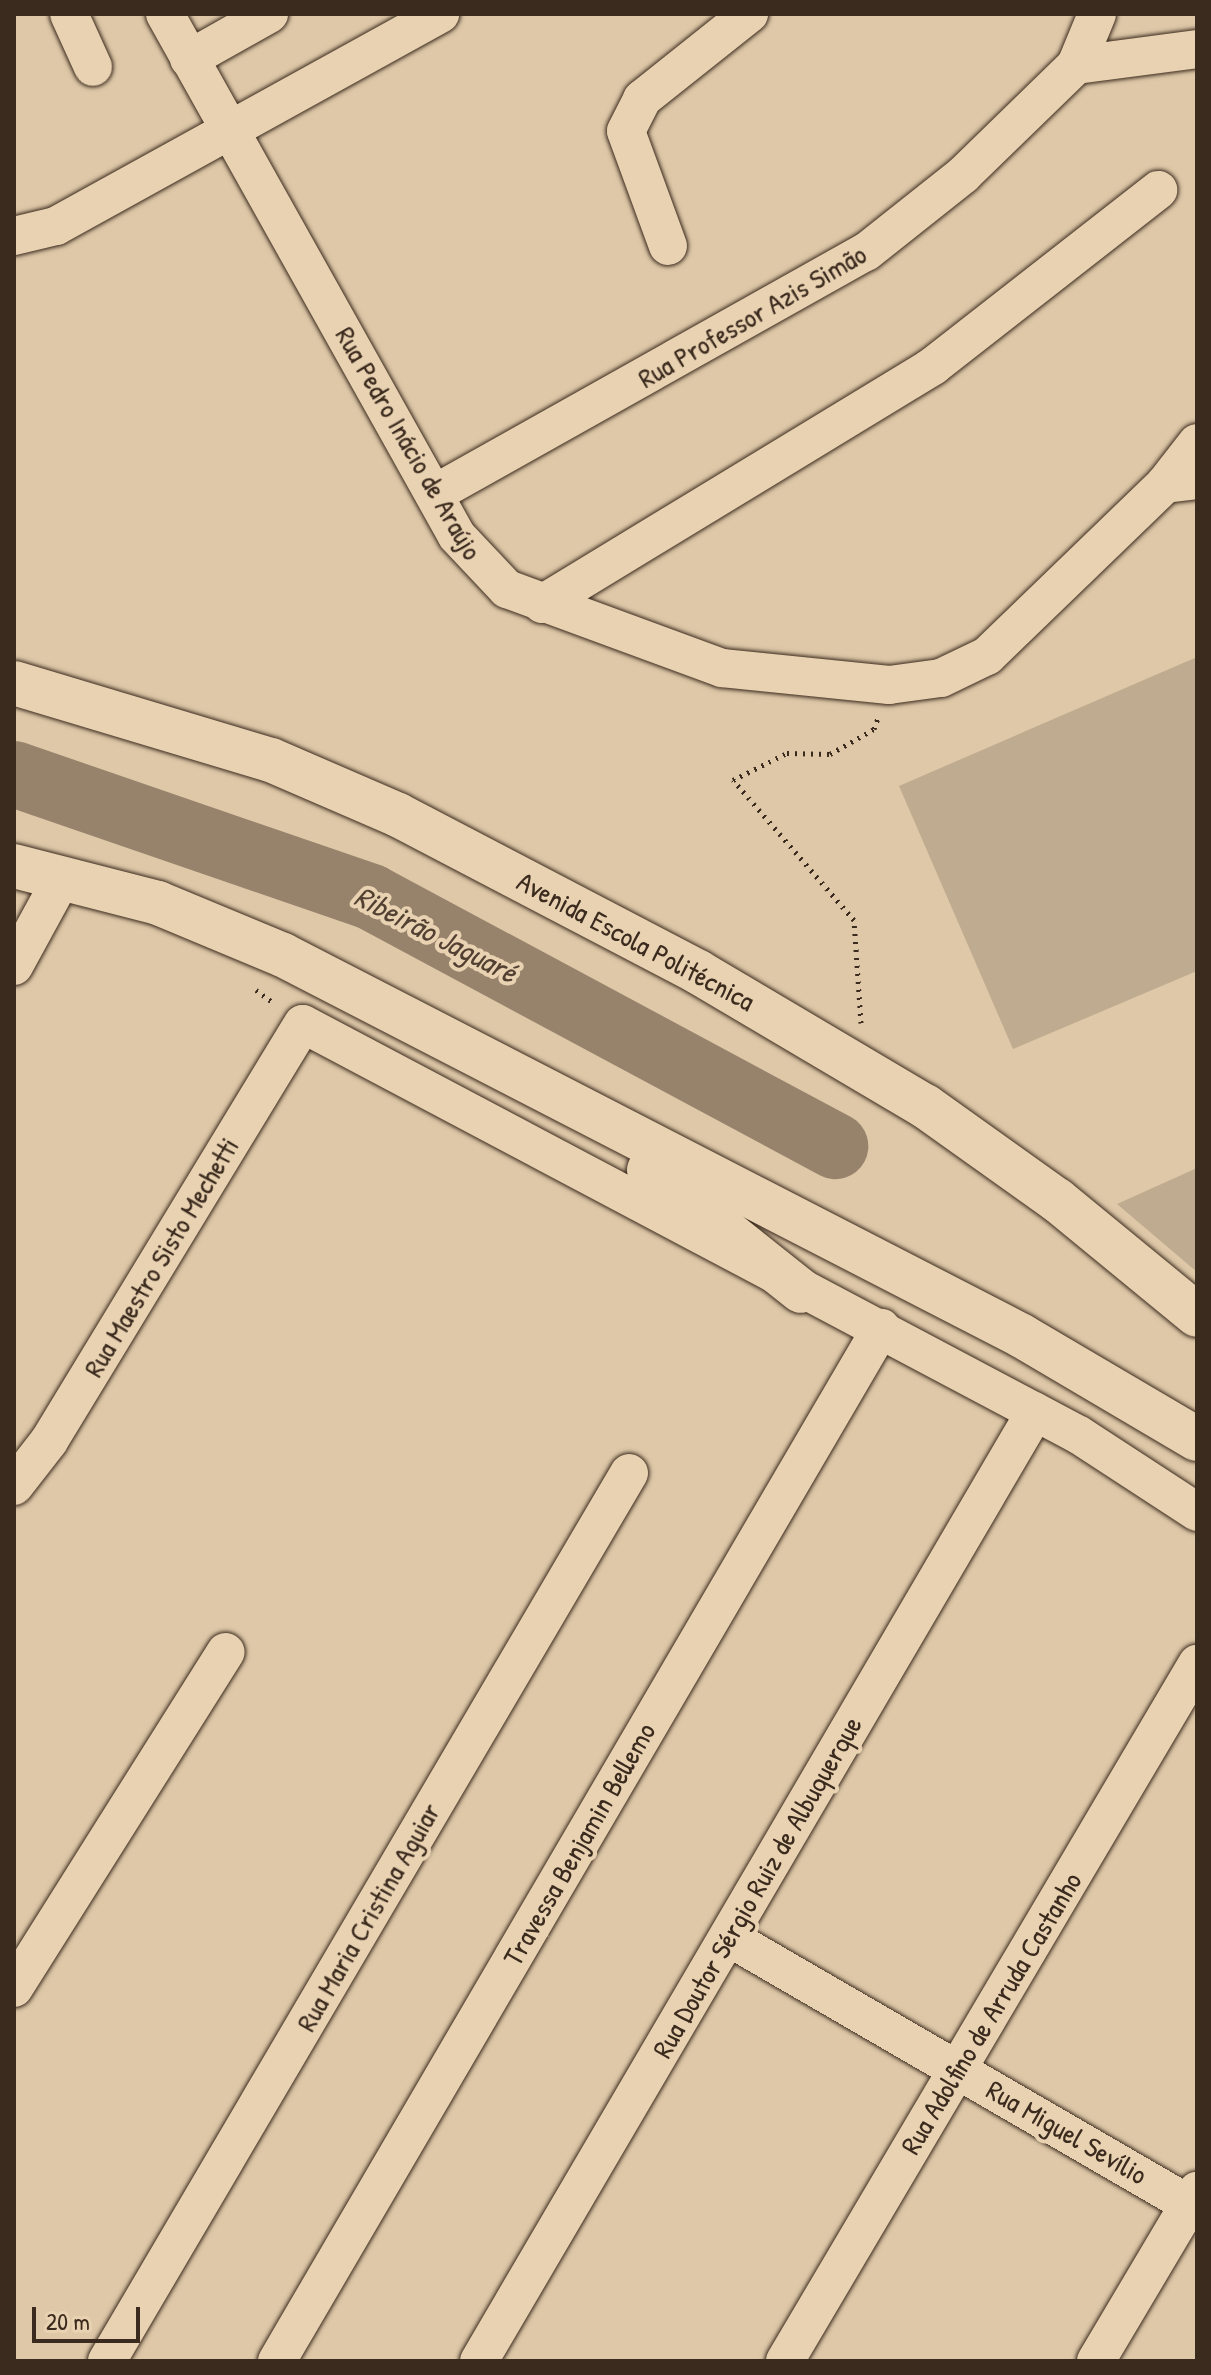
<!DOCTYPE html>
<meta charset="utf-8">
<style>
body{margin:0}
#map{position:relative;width:1211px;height:2375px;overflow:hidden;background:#dec8a8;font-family:"Patrick Hand",sans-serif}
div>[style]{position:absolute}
.green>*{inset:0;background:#bfab8f}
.river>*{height:66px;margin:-33px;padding:0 33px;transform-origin:33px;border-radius:33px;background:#97836c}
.path>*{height:5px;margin-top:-2.5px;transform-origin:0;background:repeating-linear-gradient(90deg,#3b2a1e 0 2px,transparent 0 8px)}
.roads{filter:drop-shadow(0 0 2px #3b2a1e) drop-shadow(0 0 2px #3b2a1e)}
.minor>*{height:38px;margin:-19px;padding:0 19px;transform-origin:19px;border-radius:19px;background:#e8d2b1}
.highway>*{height:44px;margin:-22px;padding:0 22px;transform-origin:22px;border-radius:22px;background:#e8d2b1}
span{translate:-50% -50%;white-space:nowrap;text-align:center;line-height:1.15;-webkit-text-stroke:8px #e8d2b1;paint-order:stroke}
.street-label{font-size:28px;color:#3b2a1e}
.water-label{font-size:30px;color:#524032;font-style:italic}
.frame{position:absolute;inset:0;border:16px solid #3b2a1e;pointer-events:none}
.scale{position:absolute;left:32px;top:2307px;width:108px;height:36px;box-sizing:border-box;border:4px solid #3b2a1e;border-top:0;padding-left:10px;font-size:24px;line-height:28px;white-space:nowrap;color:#3b2a1e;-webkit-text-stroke:6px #e8d2b1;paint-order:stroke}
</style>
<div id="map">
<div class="green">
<div style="clip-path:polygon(1197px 657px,1197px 971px,1013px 1049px,899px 786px)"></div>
<div style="clip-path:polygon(1197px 1168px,1197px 1272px,1117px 1204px)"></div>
</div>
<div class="river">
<div style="left:14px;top:774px;width:378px;rotate:19deg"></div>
<div style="left:371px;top:897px;width:527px;rotate:28.22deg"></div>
</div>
<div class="path">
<div style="left:256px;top:990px;width:22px;rotate:36deg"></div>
<div style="left:861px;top:1023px;width:103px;rotate:-93.9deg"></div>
<div style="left:854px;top:920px;width:185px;rotate:-130.8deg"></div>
<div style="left:733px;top:780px;width:60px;rotate:-26.6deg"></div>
<div style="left:787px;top:753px;width:43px;rotate:1.3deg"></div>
<div style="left:830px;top:754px;width:51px;rotate:-29.6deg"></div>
<div style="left:874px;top:729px;width:12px;rotate:-70deg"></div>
</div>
<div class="roads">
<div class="minor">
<div style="left:69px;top:14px;width:58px;rotate:65.6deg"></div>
<div style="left:165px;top:14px;width:598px;rotate:60.78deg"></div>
<div style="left:457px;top:536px;width:73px;rotate:46.7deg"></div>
<div style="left:507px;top:589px;width:229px;rotate:20.2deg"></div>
<div style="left:722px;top:668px;width:168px;rotate:5.8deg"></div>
<div style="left:889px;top:685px;width:52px;rotate:-7.7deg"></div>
<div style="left:941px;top:678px;width:51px;rotate:-25.6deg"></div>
<div style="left:987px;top:656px;width:248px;rotate:-44deg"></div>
<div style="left:1165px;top:484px;width:32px;rotate:-7deg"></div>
<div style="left:189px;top:59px;width:92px;rotate:-29.4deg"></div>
<div style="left:1076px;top:65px;width:122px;rotate:-7.5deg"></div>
<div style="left:14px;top:236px;width:43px;rotate:-13.4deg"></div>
<div style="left:56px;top:226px;width:439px;rotate:-28.9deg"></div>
<div style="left:668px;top:246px;width:122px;rotate:-110.1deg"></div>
<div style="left:626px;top:131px;width:36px;rotate:-63deg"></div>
<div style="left:642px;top:99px;width:137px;rotate:-38.5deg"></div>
<div style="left:1165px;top:484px;width:52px;rotate:-52deg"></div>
<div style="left:434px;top:494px;width:495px;rotate:-29.3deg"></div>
<div style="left:866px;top:252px;width:124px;rotate:-38.4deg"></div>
<div style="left:963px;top:175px;width:158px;rotate:-44.2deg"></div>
<div style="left:1076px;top:65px;width:55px;rotate:-67.6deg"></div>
<div style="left:542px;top:604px;width:458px;rotate:-31.3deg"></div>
<div style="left:933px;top:366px;width:286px;rotate:-38deg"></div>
<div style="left:14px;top:966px;width:100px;rotate:-61.4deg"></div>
<div style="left:14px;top:1486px;width:57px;rotate:-52.1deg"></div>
<div style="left:49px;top:1441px;width:488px;rotate:-58.7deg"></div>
<div style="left:303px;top:1024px;width:878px;rotate:27.91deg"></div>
<div style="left:1079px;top:1435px;width:141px;rotate:33.1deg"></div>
<div style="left:728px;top:1937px;width:542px;rotate:30.11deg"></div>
<div style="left:14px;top:1988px;width:397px;rotate:-57.8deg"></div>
<div style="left:107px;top:2361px;width:1030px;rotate:-59.55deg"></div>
<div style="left:277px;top:2361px;width:1197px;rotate:-59.68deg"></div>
<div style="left:479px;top:2361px;width:1100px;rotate:-59.63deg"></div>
<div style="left:785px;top:2361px;width:810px;rotate:-59.41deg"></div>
<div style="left:1096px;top:2361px;width:198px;rotate:-59.3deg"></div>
</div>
<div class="highway">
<div style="left:14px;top:683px;width:268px;rotate:16.7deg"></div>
<div style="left:271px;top:760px;width:138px;rotate:23.4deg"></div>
<div style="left:398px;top:815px;width:339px;rotate:27.6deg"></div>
<div style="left:698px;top:972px;width:264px;rotate:30.6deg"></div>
<div style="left:925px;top:1106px;width:162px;rotate:35.5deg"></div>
<div style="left:1057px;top:1200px;width:181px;rotate:39.4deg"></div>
<div style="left:14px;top:866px;width:149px;rotate:14.4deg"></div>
<div style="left:158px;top:903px;width:135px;rotate:22.6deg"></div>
<div style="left:283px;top:955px;width:831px;rotate:27.27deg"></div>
<div style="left:1022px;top:1336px;width:203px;rotate:30.5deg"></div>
<div style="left:649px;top:1170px;width:194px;rotate:38.5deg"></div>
</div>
</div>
<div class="street-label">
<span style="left:752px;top:316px;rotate:-30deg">Rua Professor Azis Simão</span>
<span style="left:409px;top:443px;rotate:60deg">Rua Pedro Inácio de Araújo</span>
<span style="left:636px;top:941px;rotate:28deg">Avenida Escola Politécnica</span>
<span style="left:161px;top:1257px;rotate:-59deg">Rua Maestro Sisto Mechetti</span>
<span style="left:579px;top:1844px;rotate:-60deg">Travessa Benjamin Bellemo</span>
<span style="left:757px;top:1887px;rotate:-60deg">Rua Doutor Sérgio Ruiz de Albuquerque</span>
<span style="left:368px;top:1917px;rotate:-60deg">Rua Maria Cristina Aguiar</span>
<span style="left:991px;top:2013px;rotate:-59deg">Rua Adolfino de Arruda Castanho</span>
<span style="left:1067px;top:2132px;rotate:30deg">Rua Miguel Sevílio</span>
</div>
<div class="water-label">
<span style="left:436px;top:934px;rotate:27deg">Ribeirão Jaguaré</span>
</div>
<div class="frame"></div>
<div class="scale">20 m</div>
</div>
